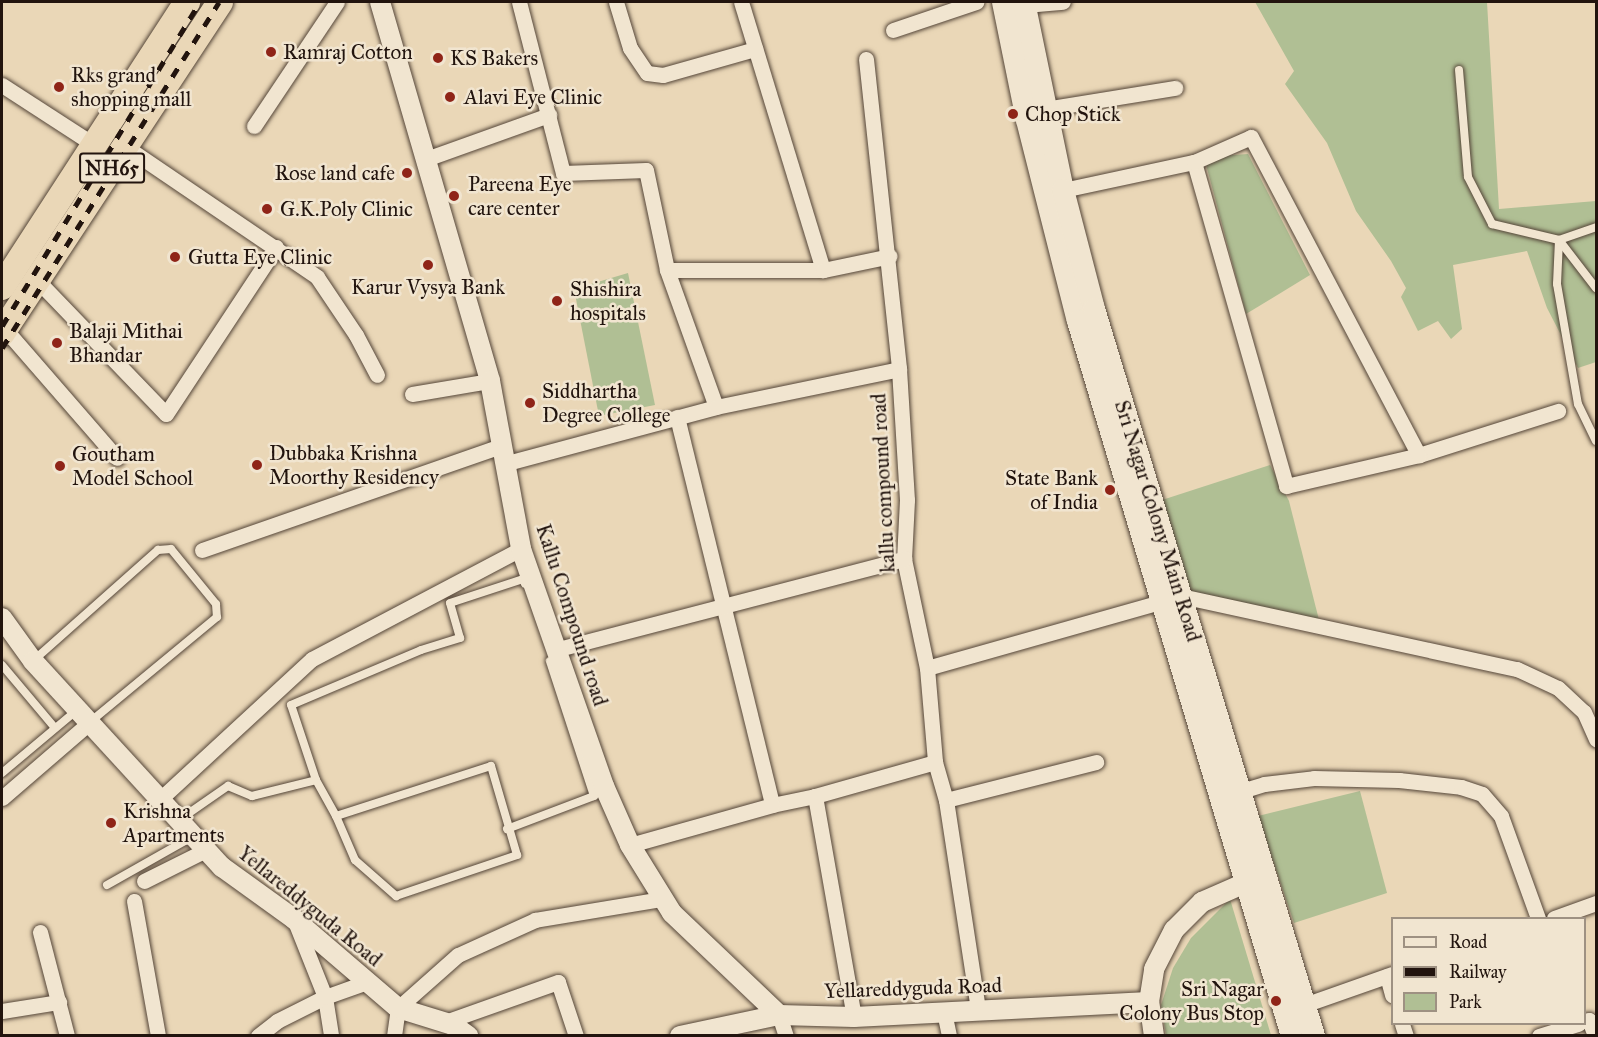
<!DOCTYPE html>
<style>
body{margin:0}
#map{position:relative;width:1598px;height:1037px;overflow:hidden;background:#ead7b7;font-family:"IM FELL Great Primer",serif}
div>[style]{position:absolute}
.green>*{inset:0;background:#b0bf94}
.roads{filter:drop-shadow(0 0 2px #544538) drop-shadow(0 0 2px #544538)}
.service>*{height:8px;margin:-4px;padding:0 4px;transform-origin:4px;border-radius:4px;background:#f1e5d0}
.minor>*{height:15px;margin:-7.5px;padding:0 7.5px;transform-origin:7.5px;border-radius:7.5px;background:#f1e5d0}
.tertiary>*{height:20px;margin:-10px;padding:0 10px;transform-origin:10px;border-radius:10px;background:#f1e5d0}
.secondary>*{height:22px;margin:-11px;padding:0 11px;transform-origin:11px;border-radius:11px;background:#f1e5d0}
.trunk>*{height:26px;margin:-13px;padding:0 13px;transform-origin:13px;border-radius:13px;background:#ead7b7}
.rail>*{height:4.5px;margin-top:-2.25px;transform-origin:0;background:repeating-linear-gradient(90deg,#22140e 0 10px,transparent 0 20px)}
.dots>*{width:16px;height:16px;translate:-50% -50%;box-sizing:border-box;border:3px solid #f1e5d0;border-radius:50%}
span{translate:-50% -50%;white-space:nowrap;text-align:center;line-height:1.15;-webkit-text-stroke:5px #f1e5d0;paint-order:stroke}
.shield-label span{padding:2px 4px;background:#f1e5d0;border:2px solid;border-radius:4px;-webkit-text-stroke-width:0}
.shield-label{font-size:20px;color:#22140e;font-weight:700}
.poi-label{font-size:21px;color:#22140e}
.left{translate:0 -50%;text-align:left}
.right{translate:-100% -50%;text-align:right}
.street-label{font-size:21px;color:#22140e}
.frame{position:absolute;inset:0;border:3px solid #22140e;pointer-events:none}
.legend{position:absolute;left:1391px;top:917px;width:195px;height:108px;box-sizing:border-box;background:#f1e5d0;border:2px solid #9e9182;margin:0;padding:8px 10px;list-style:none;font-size:18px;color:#22140e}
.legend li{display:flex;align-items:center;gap:12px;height:30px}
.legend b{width:30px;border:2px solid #9e9182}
</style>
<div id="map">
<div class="green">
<div style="clip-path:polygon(1255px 2px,1487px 2px,1499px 209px,1596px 201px,1596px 362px,1578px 368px,1547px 308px,1527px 251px,1453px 265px,1462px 329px,1451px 339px,1438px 321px,1418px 331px,1401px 297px,1406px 288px,1391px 261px,1356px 211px,1327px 143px,1285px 84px,1294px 71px)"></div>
<div style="clip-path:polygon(1248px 154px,1310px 275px,1246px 314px,1204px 157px)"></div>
<div style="clip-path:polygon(628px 273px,655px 405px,599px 416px,574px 289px)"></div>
<div style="clip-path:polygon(1270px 465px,1289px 501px,1319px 620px,1186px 595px,1162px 500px)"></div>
<div style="clip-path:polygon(1360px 791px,1387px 893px,1294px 923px,1258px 816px)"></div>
<div style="clip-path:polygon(1230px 899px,1271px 1035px,1166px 1035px,1161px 1005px,1173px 968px,1191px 938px)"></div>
</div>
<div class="roads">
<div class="service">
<div style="left:1459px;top:70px;width:107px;rotate:85.2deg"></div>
<div style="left:1468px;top:177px;width:53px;rotate:62.9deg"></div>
<div style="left:1492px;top:224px;width:69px;rotate:13.4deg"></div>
<div style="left:1559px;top:240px;width:39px;rotate:-19deg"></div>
<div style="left:1559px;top:240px;width:44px;rotate:92.6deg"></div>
<div style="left:1557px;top:284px;width:122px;rotate:80.1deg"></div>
<div style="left:1578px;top:404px;width:41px;rotate:64.1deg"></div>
<div style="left:1559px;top:240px;width:61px;rotate:52.4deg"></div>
<div style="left:34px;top:660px;width:166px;rotate:-41.6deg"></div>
<div style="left:158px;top:550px;width:13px;rotate:-4deg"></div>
<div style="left:171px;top:549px;width:71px;rotate:50.7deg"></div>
<div style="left:216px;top:604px;width:13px;rotate:86deg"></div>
<div style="left:217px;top:617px;width:165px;rotate:140.4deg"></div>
<div style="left:2px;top:665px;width:82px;rotate:49.9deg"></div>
<div style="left:2px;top:773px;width:98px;rotate:-40deg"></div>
<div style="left:336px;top:816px;width:48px;rotate:66.6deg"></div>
<div style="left:355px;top:860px;width:55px;rotate:41.3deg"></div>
<div style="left:396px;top:896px;width:128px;rotate:-18.7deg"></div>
<div style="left:517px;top:855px;width:93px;rotate:-106.3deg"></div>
<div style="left:491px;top:766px;width:163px;rotate:162.1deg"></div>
<div style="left:336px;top:816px;width:41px;rotate:-119.1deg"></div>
<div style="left:316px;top:780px;width:79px;rotate:-108.4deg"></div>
<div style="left:291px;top:705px;width:141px;rotate:-22.9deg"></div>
<div style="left:421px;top:650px;width:41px;rotate:-17.1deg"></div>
<div style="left:460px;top:638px;width:36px;rotate:-106deg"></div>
<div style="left:450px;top:603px;width:77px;rotate:-18.2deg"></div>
<div style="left:523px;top:579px;width:5px;rotate:68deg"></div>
<div style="left:179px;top:820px;width:60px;rotate:-34.8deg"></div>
<div style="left:228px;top:786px;width:26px;rotate:23deg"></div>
<div style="left:252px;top:796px;width:66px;rotate:-14deg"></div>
<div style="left:507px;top:829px;width:93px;rotate:-20.8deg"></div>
<div style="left:594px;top:796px;width:142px;rotate:-108.1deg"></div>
<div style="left:107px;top:885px;width:98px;rotate:-29.5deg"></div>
</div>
<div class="minor">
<div style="left:519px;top:2px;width:177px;rotate:75.6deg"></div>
<div style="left:563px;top:173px;width:83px;rotate:-2.1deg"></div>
<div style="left:646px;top:170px;width:102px;rotate:78.1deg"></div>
<div style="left:667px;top:270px;width:145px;rotate:70.3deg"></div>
<div style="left:616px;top:2px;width:48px;rotate:73.1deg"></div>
<div style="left:630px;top:48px;width:30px;rotate:56deg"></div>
<div style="left:647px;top:73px;width:16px;rotate:7deg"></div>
<div style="left:663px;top:75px;width:96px;rotate:-15.8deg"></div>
<div style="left:1025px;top:5px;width:38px;rotate:-5deg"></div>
<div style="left:893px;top:30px;width:88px;rotate:-18.6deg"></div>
<div style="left:866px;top:59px;width:312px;rotate:83.9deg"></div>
<div style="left:899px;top:369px;width:131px;rotate:86.5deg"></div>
<div style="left:907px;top:500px;width:59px;rotate:92.9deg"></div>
<div style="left:904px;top:559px;width:111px;rotate:78.1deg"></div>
<div style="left:927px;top:668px;width:94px;rotate:85.1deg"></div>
<div style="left:935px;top:762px;width:40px;rotate:74deg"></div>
<div style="left:946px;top:800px;width:211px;rotate:81.3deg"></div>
<div style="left:2px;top:85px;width:108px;rotate:33deg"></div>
<div style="left:1045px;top:109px;width:132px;rotate:-9.2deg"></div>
<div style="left:254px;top:126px;width:149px;rotate:-56.2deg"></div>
<div style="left:126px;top:147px;width:231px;rotate:34.2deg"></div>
<div style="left:317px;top:277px;width:70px;rotate:56.1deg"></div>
<div style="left:356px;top:335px;width:45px;rotate:62.3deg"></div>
<div style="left:426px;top:159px;width:131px;rotate:-19.7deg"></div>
<div style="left:1194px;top:162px;width:337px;rotate:74.1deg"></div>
<div style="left:1286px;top:486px;width:137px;rotate:-13.1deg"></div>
<div style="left:1419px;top:455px;width:146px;rotate:-17.6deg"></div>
<div style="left:1063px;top:190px;width:134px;rotate:-12.1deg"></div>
<div style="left:1194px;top:162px;width:62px;rotate:-23.7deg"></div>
<div style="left:1251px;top:137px;width:360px;rotate:62.2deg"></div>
<div style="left:667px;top:270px;width:156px"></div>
<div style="left:823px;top:270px;width:280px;rotate:-107deg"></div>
<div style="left:823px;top:270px;width:68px;rotate:-11.8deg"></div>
<div style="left:36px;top:279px;width:187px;rotate:46.1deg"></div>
<div style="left:166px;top:414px;width:200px;rotate:-56.6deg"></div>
<div style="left:4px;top:328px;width:172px;rotate:49deg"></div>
<div style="left:412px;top:394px;width:79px;rotate:-9.5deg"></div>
<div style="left:677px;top:417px;width:399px;rotate:76.2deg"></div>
<div style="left:772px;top:805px;width:44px;rotate:-11.8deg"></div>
<div style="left:815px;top:796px;width:224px;rotate:80deg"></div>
<div style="left:507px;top:463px;width:216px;rotate:-15deg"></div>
<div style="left:716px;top:407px;width:187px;rotate:-11.7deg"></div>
<div style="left:202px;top:550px;width:319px;rotate:-19.2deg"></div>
<div style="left:558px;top:649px;width:358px;rotate:-14.6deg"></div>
<div style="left:927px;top:668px;width:264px;rotate:-15.8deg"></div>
<div style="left:1181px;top:596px;width:344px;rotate:12.3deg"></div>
<div style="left:1517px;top:669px;width:45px;rotate:24.9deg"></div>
<div style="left:1558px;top:688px;width:35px;rotate:43deg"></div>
<div style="left:1584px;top:712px;width:30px;rotate:66deg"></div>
<div style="left:1238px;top:792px;width:27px;rotate:-17deg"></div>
<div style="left:1264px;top:784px;width:50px;rotate:-6.8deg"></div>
<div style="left:1314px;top:778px;width:85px;rotate:1.3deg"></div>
<div style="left:1399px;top:780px;width:62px;rotate:6.4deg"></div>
<div style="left:1461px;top:787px;width:22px;rotate:18deg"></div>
<div style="left:1482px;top:794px;width:29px;rotate:49deg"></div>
<div style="left:1501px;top:816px;width:109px;rotate:70.1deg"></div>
<div style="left:815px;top:796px;width:125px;rotate:-15.8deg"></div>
<div style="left:2px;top:798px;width:116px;rotate:-40.8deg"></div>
<div style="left:946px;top:800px;width:155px;rotate:-14.2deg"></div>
<div style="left:158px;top:801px;width:209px;rotate:-42.7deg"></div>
<div style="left:312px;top:659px;width:236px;rotate:-27.8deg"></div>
<div style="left:630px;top:845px;width:148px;rotate:-15.7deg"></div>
<div style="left:144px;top:881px;width:69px;rotate:-26.6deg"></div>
<div style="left:134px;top:901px;width:137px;rotate:79.9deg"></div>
<div style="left:1554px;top:918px;width:45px;rotate:-19.7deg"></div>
<div style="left:294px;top:919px;width:84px;rotate:68.3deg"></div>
<div style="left:325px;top:997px;width:39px;rotate:81deg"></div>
<div style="left:40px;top:932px;width:107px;rotate:75.4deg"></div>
<div style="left:1387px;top:976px;width:20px;rotate:75deg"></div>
<div style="left:1304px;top:1005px;width:93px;rotate:-19.4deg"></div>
<div style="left:2px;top:1011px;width:58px;rotate:-9deg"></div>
<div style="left:944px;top:1012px;width:25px;rotate:78deg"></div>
<div style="left:779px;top:1015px;width:22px;rotate:72deg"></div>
<div style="left:1584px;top:1021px;width:5px;rotate:-11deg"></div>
<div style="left:1589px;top:1020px;width:17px;rotate:69deg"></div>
<div style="left:445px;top:1022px;width:120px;rotate:-19.5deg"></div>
<div style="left:558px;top:982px;width:57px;rotate:71.6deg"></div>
<div style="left:1402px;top:1024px;width:13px;rotate:72deg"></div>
<div style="left:258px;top:1036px;width:24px;rotate:-38deg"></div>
<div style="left:277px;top:1021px;width:54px;rotate:-26.6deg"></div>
<div style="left:325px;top:997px;width:45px;rotate:-19.7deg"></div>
<div style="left:394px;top:1036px;width:28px;rotate:-82deg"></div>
<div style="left:398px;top:1008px;width:80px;rotate:-41.5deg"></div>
<div style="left:458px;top:955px;width:85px;rotate:-24.4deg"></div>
<div style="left:535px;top:920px;width:129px;rotate:-9.4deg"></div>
<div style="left:1539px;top:1036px;width:41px;rotate:-17.1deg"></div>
</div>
<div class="tertiary">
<div style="left:380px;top:2px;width:395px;rotate:73.8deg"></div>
<div style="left:490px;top:381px;width:171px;rotate:79.5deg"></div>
<div style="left:521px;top:549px;width:251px;rotate:70.7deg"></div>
<div style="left:604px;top:786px;width:64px;rotate:66.2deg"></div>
<div style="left:630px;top:845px;width:80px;rotate:58.3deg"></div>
<div style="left:672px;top:913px;width:148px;rotate:43.6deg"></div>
<div style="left:2px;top:618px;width:53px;rotate:54.2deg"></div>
<div style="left:33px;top:661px;width:280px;rotate:47.5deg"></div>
<div style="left:222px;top:867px;width:89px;rotate:35.8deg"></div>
<div style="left:294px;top:919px;width:137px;rotate:40.6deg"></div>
<div style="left:398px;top:1008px;width:58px;rotate:17.2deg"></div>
<div style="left:453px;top:1025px;width:19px;rotate:36deg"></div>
<div style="left:680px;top:1036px;width:101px;rotate:-12deg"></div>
<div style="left:779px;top:1015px;width:75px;rotate:1.5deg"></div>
<div style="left:854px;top:1017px;width:295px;rotate:-2.9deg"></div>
<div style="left:1154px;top:1036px;width:34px;rotate:-98deg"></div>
<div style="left:1149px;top:1002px;width:33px;rotate:-81deg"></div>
<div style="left:1154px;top:969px;width:44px;rotate:-62.9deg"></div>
<div style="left:1174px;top:930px;width:40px;rotate:-45deg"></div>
<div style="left:1202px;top:902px;width:45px;rotate:-23.7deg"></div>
</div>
<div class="secondary">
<div style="left:1003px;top:2px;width:120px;rotate:78.5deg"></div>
<div style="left:1027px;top:120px;width:207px;rotate:75.8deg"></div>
<div style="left:1078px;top:321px;width:746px;rotate:73.34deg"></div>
<div style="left:1024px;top:2px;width:192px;rotate:78.3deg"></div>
<div style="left:1063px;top:190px;width:123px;rotate:75.4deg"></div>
<div style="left:1094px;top:309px;width:760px;rotate:73.16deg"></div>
</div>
<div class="trunk">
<div style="left:2px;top:287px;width:340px;rotate:-57deg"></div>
<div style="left:2px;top:333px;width:396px;rotate:-56.6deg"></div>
</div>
</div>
<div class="rail">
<div style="left:2px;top:326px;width:380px;rotate:-58.6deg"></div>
<div style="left:2px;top:348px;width:408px;rotate:-57.9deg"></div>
</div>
<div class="dots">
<div style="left:271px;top:52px;background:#8f2418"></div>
<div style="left:438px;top:58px;background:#8f2418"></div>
<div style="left:59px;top:87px;background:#8f2418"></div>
<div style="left:450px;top:97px;background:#8f2418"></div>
<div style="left:1013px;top:114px;background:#8f2418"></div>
<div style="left:407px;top:173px;background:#8f2418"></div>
<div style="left:454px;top:196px;background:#8f2418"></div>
<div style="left:267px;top:209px;background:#8f2418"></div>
<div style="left:175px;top:257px;background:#8f2418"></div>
<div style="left:428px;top:265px;background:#8f2418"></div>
<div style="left:557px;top:301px;background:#8f2418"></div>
<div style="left:57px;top:343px;background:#8f2418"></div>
<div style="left:530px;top:403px;background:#8f2418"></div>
<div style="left:257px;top:465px;background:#8f2418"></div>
<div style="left:60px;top:466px;background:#8f2418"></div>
<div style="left:1110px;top:490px;background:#8f2418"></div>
<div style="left:111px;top:823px;background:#8f2418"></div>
<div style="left:1276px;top:1001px;background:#8f2418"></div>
</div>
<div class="shield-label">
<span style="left:112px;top:168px">NH65</span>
</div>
<div class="poi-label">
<span class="left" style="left:283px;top:52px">Ramraj Cotton</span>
<span class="left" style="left:450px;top:58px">KS Bakers</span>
<span class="left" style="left:71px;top:87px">Rks grand<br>shopping mall</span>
<span class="left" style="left:464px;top:97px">Alavi Eye Clinic</span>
<span class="left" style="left:1025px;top:114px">Chop Stick</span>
<span class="right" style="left:395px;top:173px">Rose land cafe</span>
<span class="left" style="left:468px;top:196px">Pareena Eye<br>care center</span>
<span class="left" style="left:280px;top:209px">G.K.Poly Clinic</span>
<span class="left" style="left:188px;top:257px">Gutta Eye Clinic</span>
<span style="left:428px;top:287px">Karur Vysya Bank</span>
<span class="left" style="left:570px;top:301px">Shishira<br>hospitals</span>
<span class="left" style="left:69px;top:343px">Balaji Mithai<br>Bhandar</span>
<span class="left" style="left:542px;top:403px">Siddhartha<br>Degree College</span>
<span class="left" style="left:269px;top:465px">Dubbaka Krishna<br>Moorthy Residency</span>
<span class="left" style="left:72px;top:466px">Goutham<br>Model School</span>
<span class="right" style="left:1098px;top:490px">State Bank<br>of India</span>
<span class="left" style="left:123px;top:823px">Krishna<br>Apartments</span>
<span class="right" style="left:1264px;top:1001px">Sri Nagar<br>Colony Bus Stop</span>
</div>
<div class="street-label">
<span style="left:883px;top:483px;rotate:-93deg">kallu compound road</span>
<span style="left:1158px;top:521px;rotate:73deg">Sri Nagar Colony Main Road</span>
<span style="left:572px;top:615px;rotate:72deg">Kallu Compound road</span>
<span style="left:310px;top:906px;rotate:39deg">Yellareddyguda Road</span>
<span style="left:913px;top:988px;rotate:-2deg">Yellareddyguda Road</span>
</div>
<div class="frame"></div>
<ul class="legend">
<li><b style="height:8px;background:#f1e5d0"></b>Road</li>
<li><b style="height:8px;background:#22140e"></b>Railway</li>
<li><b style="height:16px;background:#b0bf94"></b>Park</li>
</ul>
</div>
